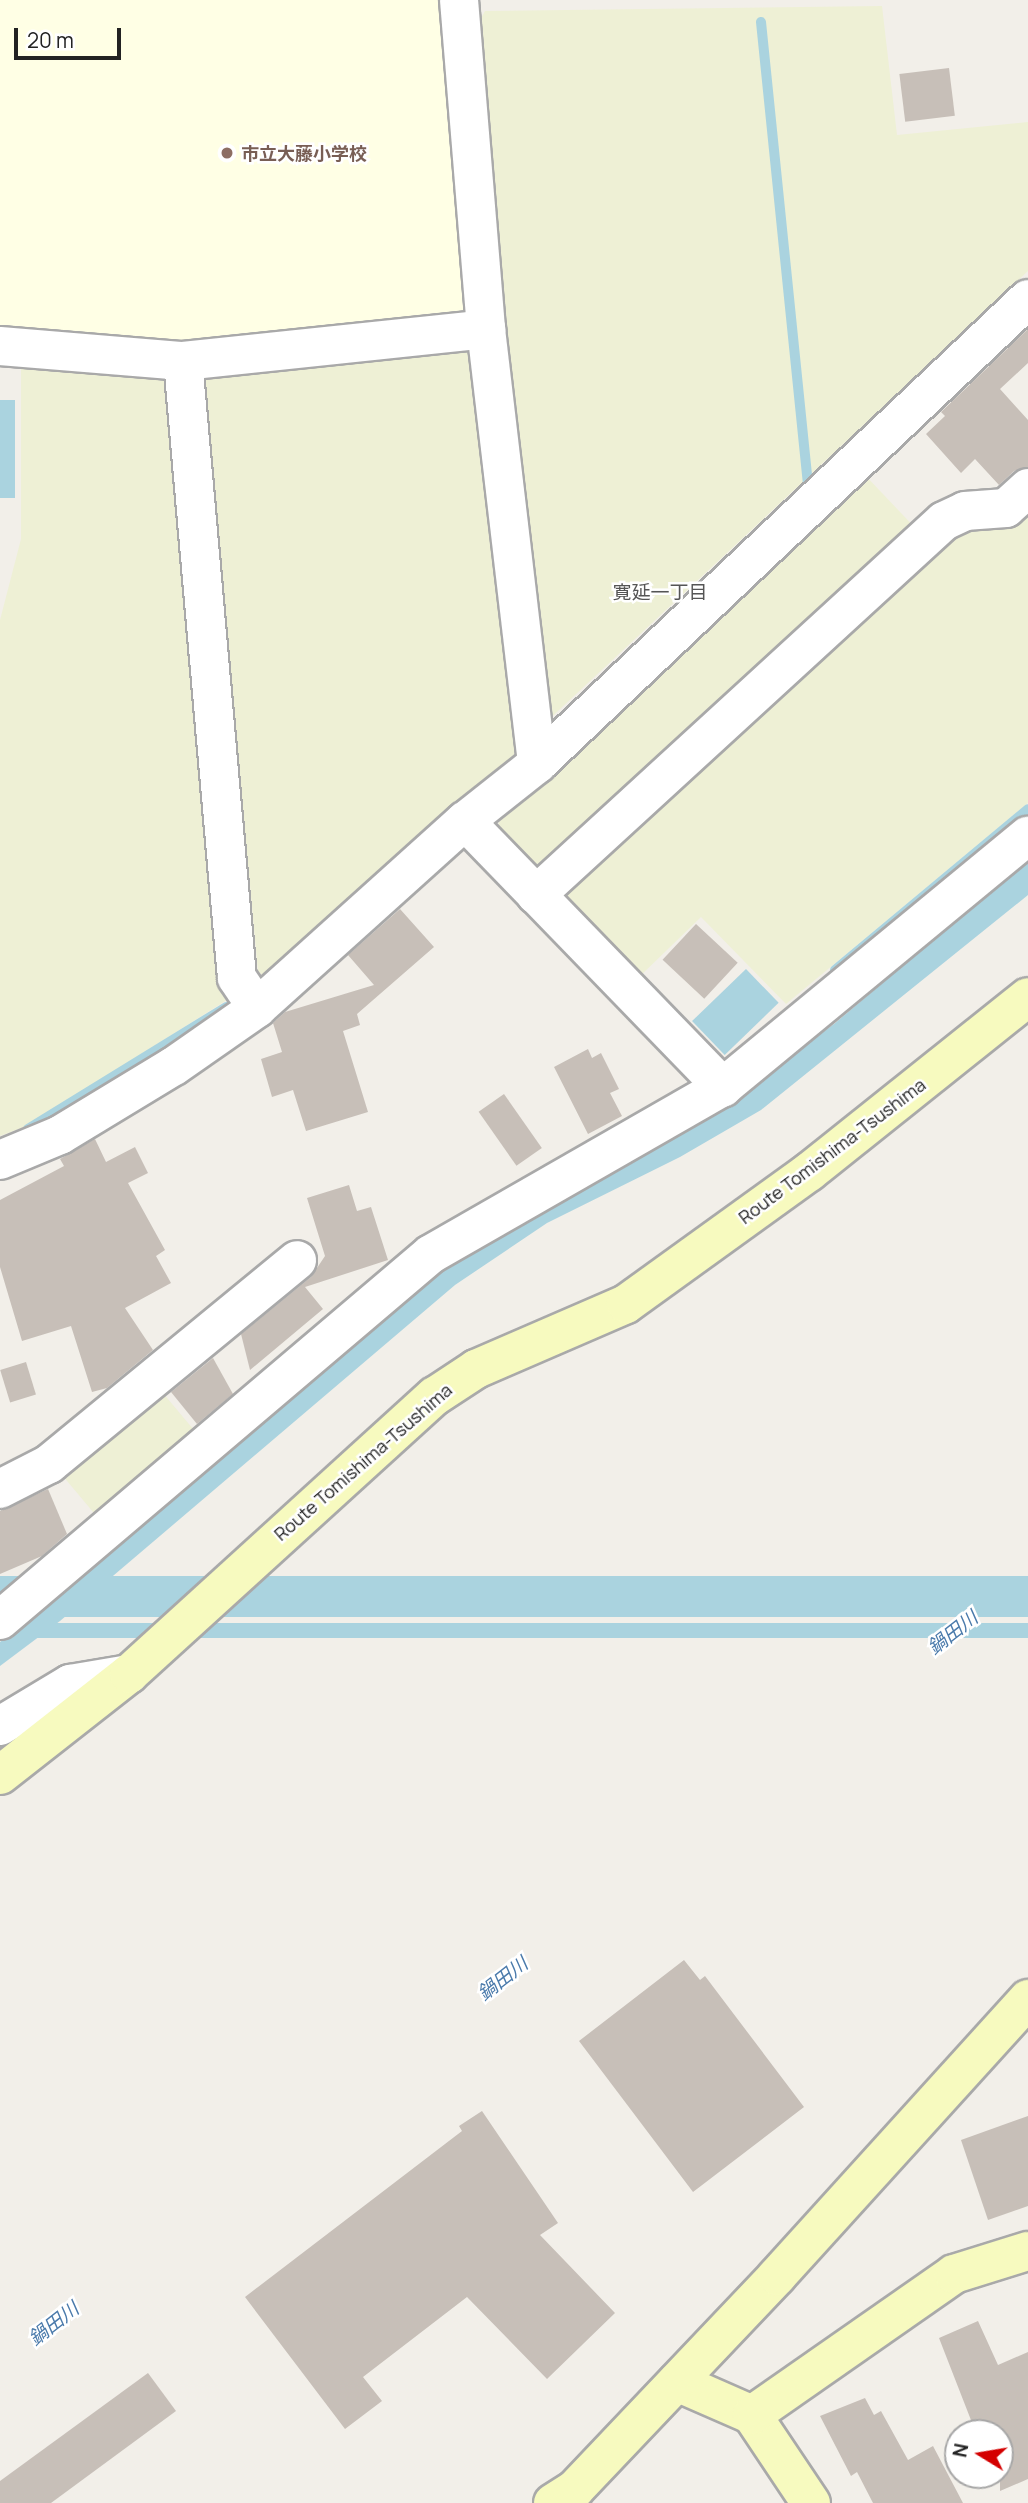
<!DOCTYPE html>
<html>
<head>
<meta charset="utf-8">
<style>
  body { margin:0 }
  #map { position:relative; width:1028px; height:2503px; overflow:hidden; background:#f2efe9; font-family:Manrope,"Noto Sans JP",sans-serif }
  div>[style] { position:absolute }
  [style*='--x'] { left:calc(var(--x)*1px); top:calc(var(--y)*1px); width:calc(var(--w)*1px); rotate:calc(var(--a)*1deg) }
  .education>* { inset:0; background:#ffffe5 }
  .farmland>* { inset:0; background:#eef0d5; transform-origin:0 0 }
  .water>* { inset:0; background:#aad3df; transform-origin:0 0 }
  .stream>* { height:10px; margin:-5px; padding:0 5px; transform-origin:5px; border-radius:5px; background:#aad3df }
  .building>* { inset:0; background:#c7bfb8; transform-origin:0 0 }
  .roads { filter:drop-shadow(2px 0 #a9a9a9) drop-shadow(-2px 0 #a9a9a9) drop-shadow(0 2px #a9a9a9) drop-shadow(0 -2px #a9a9a9) }
  .street>* { height:38px; margin:-19px; padding:0 19px; transform-origin:19px; border-radius:19px; background:#fff }
  .secondary>* { height:38px; margin:-19px; padding:0 19px; transform-origin:19px; border-radius:19px; background:#f7fabf }
  .dots>* { width:19px; height:19px; translate:-50% -50%; box-sizing:border-box; border:4px solid #fff; border-radius:50% }
  span { translate:-50% -50%; white-space:nowrap; text-align:center; line-height:1.15; -webkit-text-stroke:5px #fff; paint-order:stroke }
  .education-label { font-size:18px; color:#785e54; font-weight:700 }
  .left { translate:0 -50%; text-align:left }
  .street-label { font-size:18px; color:#222 }
  .neighbourhood-label { font-size:19px; color:#555 }
  .water-label { font-size:19px; color:#4a7aab; font-style:italic }
  .north { position:absolute; left:944px; top:2419px; width:70px; height:70px; box-sizing:border-box; background:#fff; border:2px solid #a7a7a7; border-radius:50%; rotate:281deg; font-size:19px; font-weight:700; line-height:28px; text-align:center; color:#222 }
  .north::after { content:''; display:block; margin:auto; width:24px; height:32px; background:#d40000; clip-path:polygon(50% 0,100% 100%,50% 72%,0 100%) }
  .scale { position:absolute; left:14px; top:28px; width:107px; height:32px; box-sizing:border-box; border:4px solid #222; border-top:0; padding-left:9px; font-size:21px; line-height:24px; white-space:nowrap; color:#222; -webkit-text-stroke:5px #fff; paint-order:stroke }
</style>
</head>
<body>
<div id="map">
  <div class="education">
    <i style="clip-path:polygon(0 0,439px 0,468px 306px,456px 320px,180px 350px,0 331px)"></i>
  </div>
  <div class="farmland">
    <i style="clip-path:polygon(882px 6px,897px 135px,1028px 122px,1028px 271px,543px 725px,473px 33px,485px 11px)"></i>
    <i style="clip-path:polygon(462px 349px,480px 360px,522px 748px,263px 976px,258px 971px,202px 375px)"></i>
    <i style="clip-path:polygon(21px 360px,173px 378px,230px 998px,29px 1125px,0 1136px,0 620px,21px 539px)"></i>
    <i style="clip-path:polygon(863px 473px,921px 534px,536px 873px,497px 833px,499px 822px)"></i>
    <i style="clip-path:polygon(1028px 502px,1028px 803px,786px 1004px,701px 917px,634px 982px,560px 897px,953px 526px)"></i>
    <i style="left:157px;top:1386px;width:65px;height:130px;rotate:50deg"></i>
  </div>
  <div class="water">
    <i style="left:0;top:400px;width:15px;height:98px"></i>
    <i style="clip-path:polygon(1028px 860px,1028px 895px,761px 1110px,680px 1157px,547px 1223px,455px 1285px,60px 1621px,0 1666px,0 1642px,53px 1603px,402px 1299px,455px 1257px,762px 1077px,834px 1024px)"></i>
    <i style="left:746px;top:969px;width:47px;height:75px;rotate:46deg"></i>
    <i style="left:1028px;top:1576px;width:41px;height:1298px;rotate:90deg"></i>
    <i style="left:1028px;top:1623px;width:15px;height:1295px;rotate:90deg"></i>
  </div>
  <div class="stream">
    <i style="--x:761;--y:22;--w:466;--a:84.2"></i>
    <i style="--x:835;--y:970;--w:251;--a:-39.8"></i>
    <i style="--x:28;--y:1129;--w:233;--a:-31.6"></i>
  </div>
  <div class="building">
    <i style="left:949px;top:68px;width:48px;height:50px;rotate:83deg"></i>
    <i style="clip-path:polygon(1028px 329px,1028px 363px,1000px 389px,1028px 420px,1028px 467px,1014px 471px,999px 485px,975px 459px,961px 473px,926px 434px,945px 416px,941px 412px)"></i>
    <i style="clip-path:polygon(400px 909px,434px 947px,357px 1014px,360px 1025px,343px 1031px,368px 1112px,306px 1131px,293px 1090px,272px 1097px,261px 1059px,282px 1052px,273px 1023px,285px 1012px,374px 985px,348px 955px)"></i>
    <i style="left:696px;top:924px;width:57px;height:49px;rotate:43deg"></i>
    <i style="clip-path:polygon(588px 1049px,592px 1058px,601px 1053px,619px 1089px,610px 1093px,622px 1116px,588px 1134px,554px 1067px)"></i>
    <i style="left:504px;top:1094px;width:66px;height:31px;rotate:55deg"></i>
    <i style="clip-path:polygon(95px 1139px,106px 1162px,135px 1147px,148px 1173px,128px 1183px,165px 1250px,156px 1256px,171px 1283px,125px 1308px,153px 1350px,107px 1388px,92px 1392px,71px 1326px,22px 1341px,0 1267px,0 1200px,64px 1166px,60px 1159px)"></i>
    <i style="clip-path:polygon(349px 1185px,357px 1211px,371px 1207px,388px 1260px,305px 1287px,323px 1309px,250px 1370px,241px 1334px,311px 1277px,325px 1256px,307px 1198px)"></i>
    <i style="clip-path:polygon(213px 1358px,233px 1394px,197px 1424px,171px 1392px)"></i>
    <i style="left:26px;top:1362px;width:34px;height:27px;rotate:73deg"></i>
    <i style="clip-path:polygon(48px 1489px,67px 1534px,42px 1556px,0 1574px,0 1511px)"></i>
    <i style="clip-path:polygon(684px 1960px,700px 1980px,705px 1976px,804px 2107px,693px 2192px,579px 2041px)"></i>
    <i style="clip-path:polygon(482px 2111px,558px 2223px,540px 2235px,615px 2313px,547px 2379px,467px 2297px,363px 2377px,382px 2401px,345px 2429px,245px 2297px,462px 2131px,459px 2126px)"></i>
    <i style="clip-path:polygon(1028px 2116px,1028px 2206px,988px 2220px,961px 2140px)"></i>
    <i style="clip-path:polygon(978px 2321px,998px 2365px,1028px 2352px,1028px 2479px,1000px 2491px,1000px 2433px,976px 2433px,939px 2338px)"></i>
    <i style="clip-path:polygon(148px 2373px,176px 2411px,51px 2503px,0 2503px,0 2481px)"></i>
    <i style="clip-path:polygon(865px 2398px,874px 2415px,881px 2411px,908px 2460px,933px 2446px,963px 2503px,873px 2503px,857px 2472px,851px 2476px,820px 2416px)"></i>
  </div>
  <div class="roads">
    <div class="street">
      <i style="--x:459;--y:0;--w:330;--a:85.3"></i>
      <i style="--x:486;--y:329;--w:438;--a:83.3"></i>
      <i style="--x:0;--y:346;--w:184;--a:4.7"></i>
      <i style="--x:183;--y:361;--w:305;--a:-6"></i>
      <i style="--x:183;--y:361;--w:619;--a:85"></i>
      <i style="--x:237;--y:978;--w:36;--a:56"></i>
      <i style="--x:465;--y:821;--w:371;--a:45.9"></i>
      <i style="--x:536;--y:895;--w:553;--a:-42.51"></i>
      <i style="--x:944;--y:521;--w:23;--a:-25"></i>
      <i style="--x:965;--y:511;--w:41;--a:-4.2"></i>
      <i style="--x:1006;--y:508;--w:30;--a:-42"></i>
      <i style="--x:0;--y:1160;--w:65;--a:-22.6"></i>
      <i style="--x:60;--y:1135;--w:133;--a:-31.2"></i>
      <i style="--x:174;--y:1066;--w:101;--a:-34.9"></i>
      <i style="--x:257;--y:1008;--w:280;--a:-42"></i>
      <i style="--x:465;--y:821;--w:92;--a:-38.4"></i>
      <i style="--x:537;--y:764;--w:676;--a:-43.44"></i>
      <i style="--x:0;--y:1489;--w:55;--a:-27"></i>
      <i style="--x:49;--y:1464;--w:321;--a:-39.4"></i>
      <i style="--x:0;--y:1620;--w:565;--a:-40.34"></i>
      <i style="--x:431;--y:1254;--w:336;--a:-29.8"></i>
      <i style="--x:723;--y:1087;--w:395;--a:-39.5"></i>
      <i style="--x:0;--y:1726;--w:82;--a:-31"></i>
      <i style="--x:70;--y:1684;--w:60;--a:-9.6"></i>
    </div>
    <div class="secondary">
      <i style="--x:0;--y:1775;--w:164;--a:-38.1"></i>
      <i style="--x:129;--y:1674;--w:413;--a:-42.3"></i>
      <i style="--x:435;--y:1396;--w:49;--a:-33.4"></i>
      <i style="--x:476;--y:1369;--w:163;--a:-23.4"></i>
      <i style="--x:626;--y:1304;--w:226;--a:-35.8"></i>
      <i style="--x:809;--y:1172;--w:280;--a:-38.6"></i>
      <i style="--x:677;--y:2382;--w:82;--a:23.7"></i>
      <i style="--x:752;--y:2415;--w:106;--a:56.2"></i>
      <i style="--x:752;--y:2415;--w:246;--a:-34.9"></i>
      <i style="--x:954;--y:2274;--w:77;--a:-17.3"></i>
      <i style="--x:553;--y:2503;--w:26;--a:-32"></i>
      <i style="--x:575;--y:2489;--w:294;--a:-46.5"></i>
      <i style="--x:777;--y:2276;--w:374;--a:-47.8"></i>
    </div>
  </div>
  <div class="dots">
    <i style="left:227px;top:153px;background:#8d6e63"></i>
  </div>
  <div class="education-label">
    <span class="left" style="left:241px;top:153px">市立大藤小学校</span>
  </div>
  <div class="street-label">
    <span style="left:832px;top:1151px;rotate:-37deg">Route Tomishima-Tsushima</span>
    <span style="left:363px;top:1462px;rotate:-41deg">Route Tomishima-Tsushima</span>
  </div>
  <div class="neighbourhood-label">
    <span style="left:660px;top:593px">寛延一丁目</span>
  </div>
  <div class="water-label">
    <span style="left:953px;top:1633px;rotate:-38deg">鍋田川</span>
    <span style="left:503px;top:1979px;rotate:-38deg">鍋田川</span>
    <span style="left:54px;top:2324px;rotate:-38deg">鍋田川</span>
  </div>
  <div class="north">N</div>
  <div class="scale">20 m</div>
</div>
</body>
</html>
